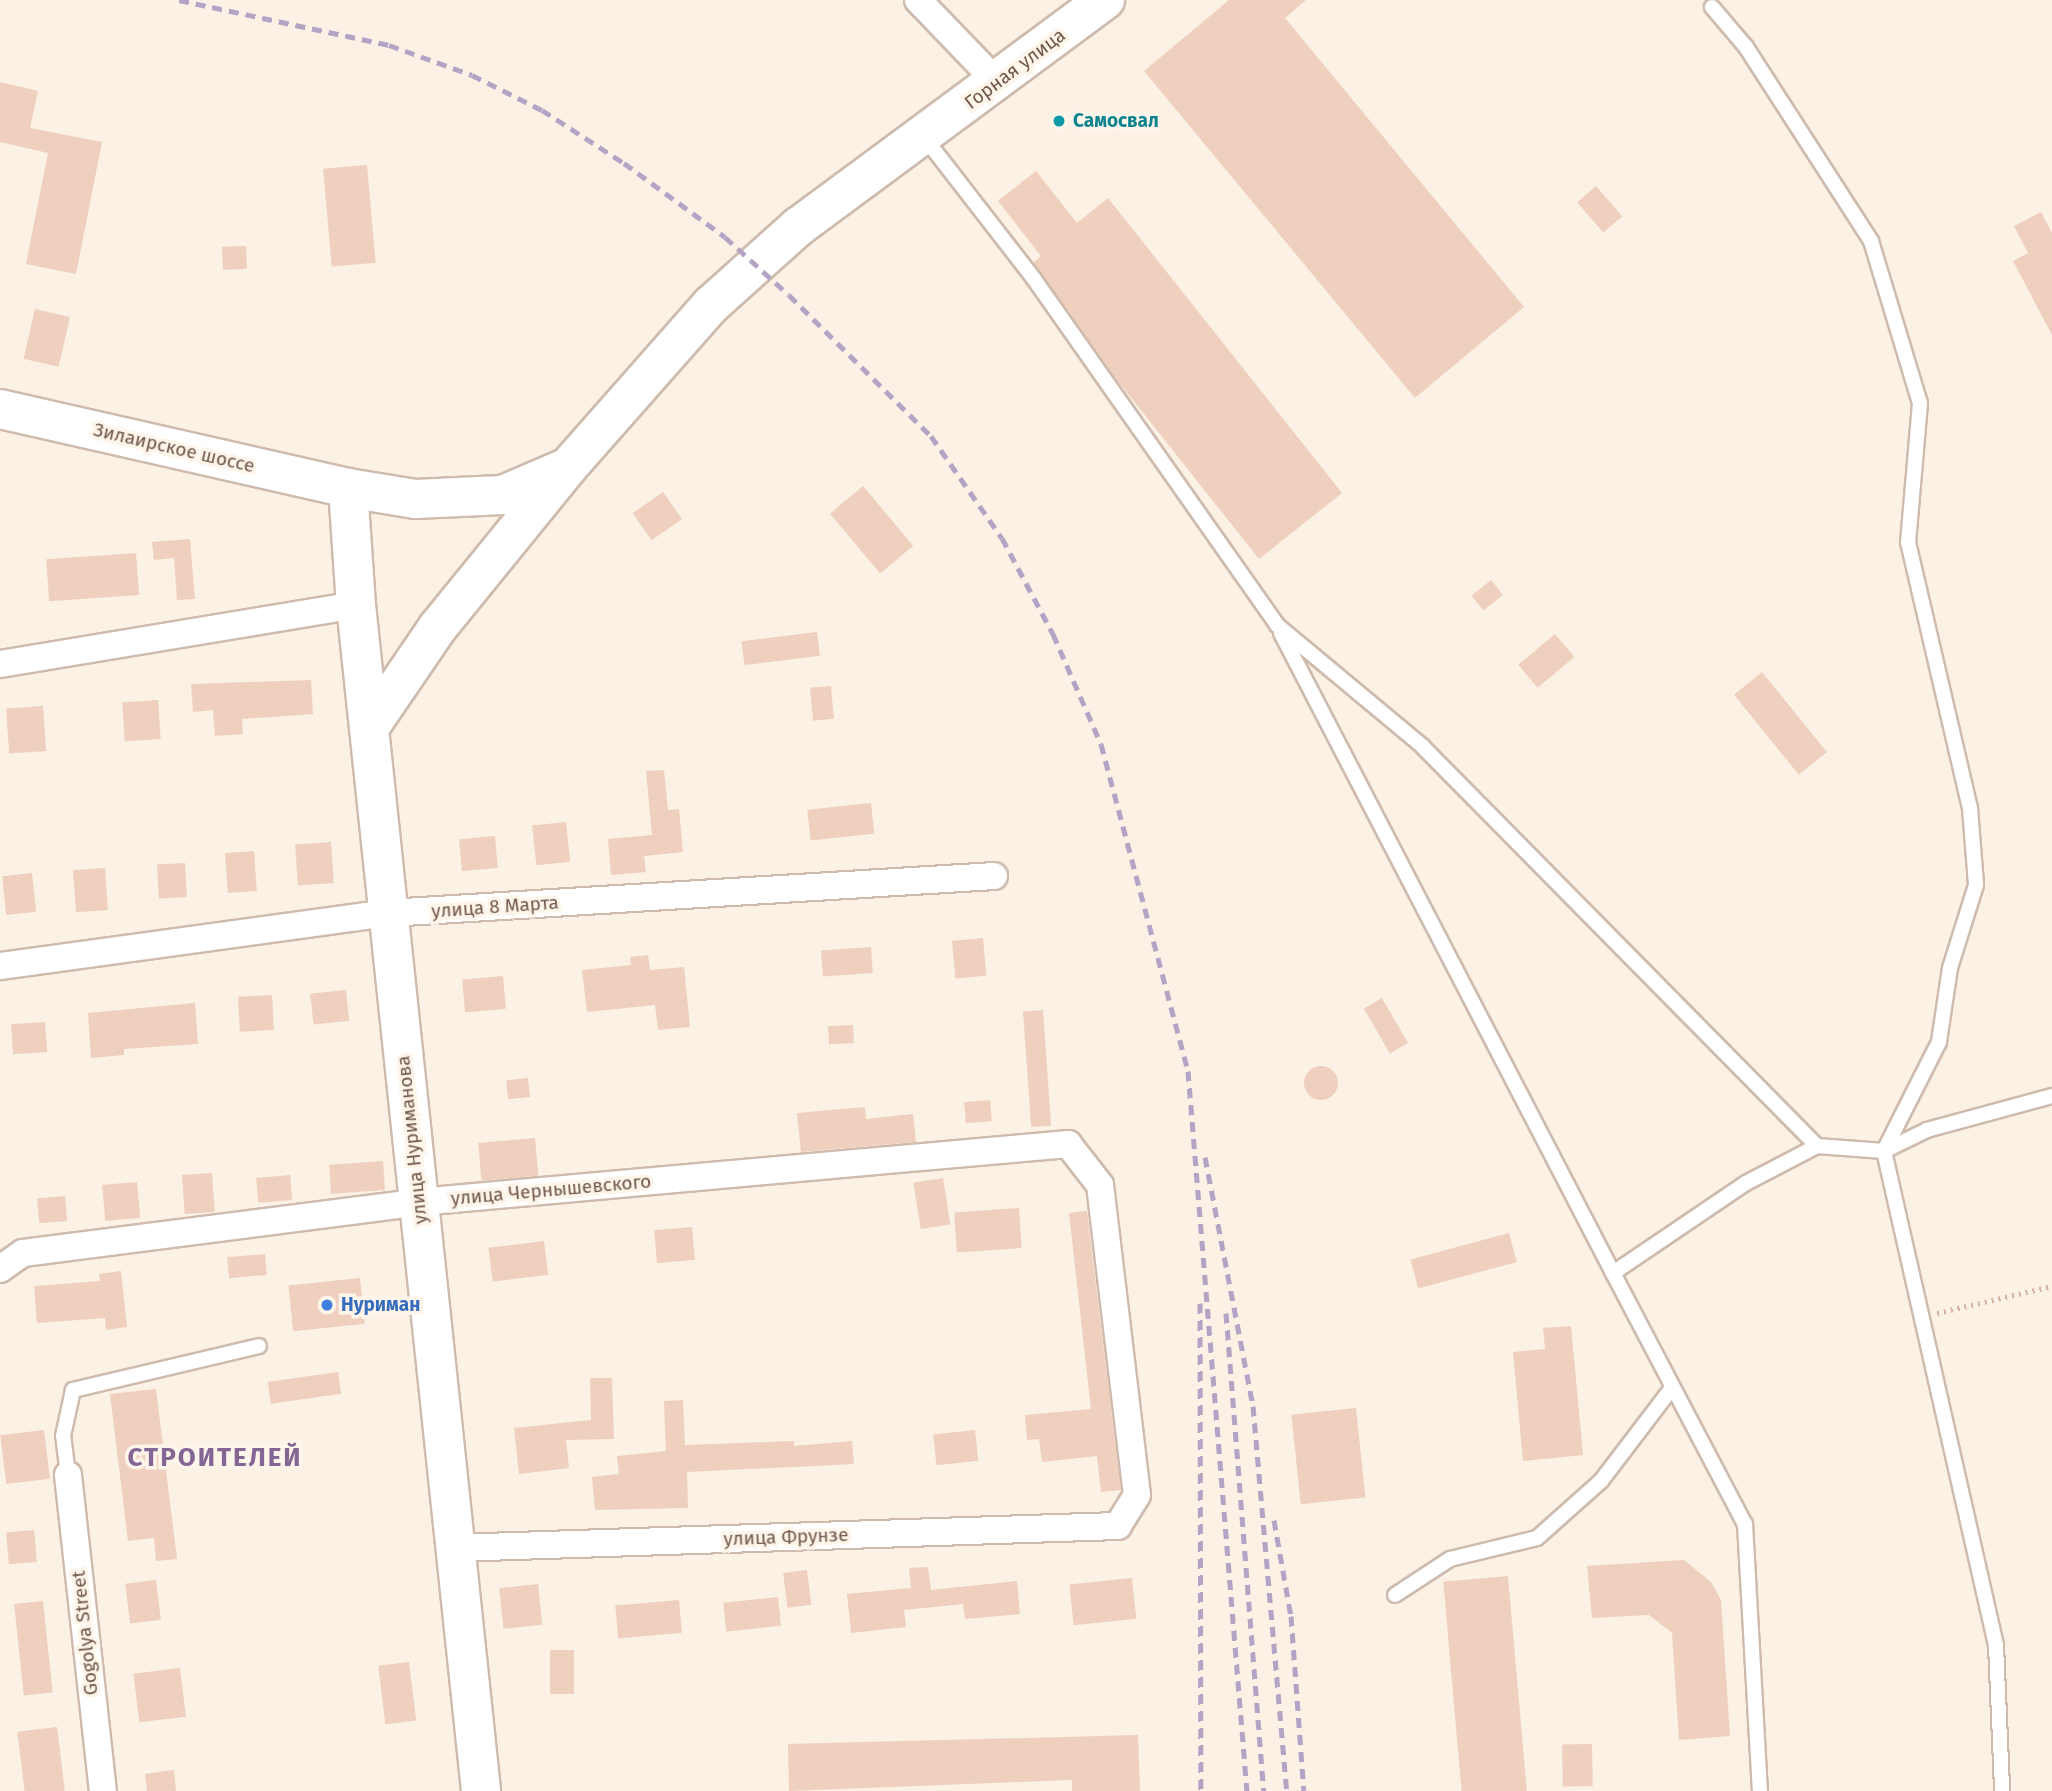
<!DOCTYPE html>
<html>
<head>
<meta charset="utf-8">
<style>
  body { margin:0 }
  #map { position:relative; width:2052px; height:1791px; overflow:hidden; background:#fbf1e4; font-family:"Fira Sans",sans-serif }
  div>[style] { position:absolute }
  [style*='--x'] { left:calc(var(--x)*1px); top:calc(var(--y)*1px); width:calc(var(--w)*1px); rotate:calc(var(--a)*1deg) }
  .building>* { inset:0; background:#efcfbd; transform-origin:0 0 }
  .round { border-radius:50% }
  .path>* { height:4.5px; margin-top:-2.25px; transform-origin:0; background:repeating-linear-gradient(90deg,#d4b2a0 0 2px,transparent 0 7px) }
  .roads { filter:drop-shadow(2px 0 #cebbae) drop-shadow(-2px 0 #cebbae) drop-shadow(0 2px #cebbae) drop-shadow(0 -2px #cebbae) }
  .service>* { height:14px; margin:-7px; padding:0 7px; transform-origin:7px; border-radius:7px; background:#fff }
  .minor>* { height:26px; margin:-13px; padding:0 13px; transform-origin:13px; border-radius:13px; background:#fff }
  .secondary>* { height:38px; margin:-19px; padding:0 19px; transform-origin:19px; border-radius:19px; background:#fff }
  .rail>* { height:5px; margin-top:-2.5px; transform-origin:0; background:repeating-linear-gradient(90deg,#b3a3c4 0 10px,transparent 0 17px) }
  .dots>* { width:19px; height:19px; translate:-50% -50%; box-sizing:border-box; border:4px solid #fef5ea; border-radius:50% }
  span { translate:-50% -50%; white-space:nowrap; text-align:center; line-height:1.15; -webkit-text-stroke:7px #fef5ea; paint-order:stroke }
  .street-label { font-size:19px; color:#72574b }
  .culture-label { font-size:19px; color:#0d838f; font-weight:700 }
  .left { translate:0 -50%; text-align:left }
  .shop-label { font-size:19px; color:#366cbe; font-weight:700 }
  .district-label { font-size:26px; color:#846695; font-weight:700; letter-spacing:2px }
</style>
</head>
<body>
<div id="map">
  <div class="building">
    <i style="clip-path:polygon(1229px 0,1306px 0,1285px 18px,1524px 307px,1415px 398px,1144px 71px)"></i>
    <i style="clip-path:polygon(0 82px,38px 91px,30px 128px,102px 142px,76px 274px,26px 264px,48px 153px,0 142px)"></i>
    <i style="left:367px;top:165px;width:98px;height:44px;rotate:85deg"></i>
    <i style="clip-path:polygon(1036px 171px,1077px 223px,1108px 198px,1342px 493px,1259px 559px,1117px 380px,1033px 263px,1041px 256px,998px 201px)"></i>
    <i style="left:1596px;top:186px;width:40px;height:25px;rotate:49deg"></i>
    <i style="clip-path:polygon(2041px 212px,2052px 233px,2052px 335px,2013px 261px,2028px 253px,2014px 226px)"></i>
    <i style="left:246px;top:246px;width:23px;height:24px;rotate:88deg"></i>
    <i style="left:35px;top:309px;width:36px;height:51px;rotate:13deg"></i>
    <i style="left:863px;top:486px;width:78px;height:43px;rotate:50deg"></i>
    <i style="left:663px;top:492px;width:33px;height:37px;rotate:55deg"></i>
    <i style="clip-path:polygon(190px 539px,195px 599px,177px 600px,174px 558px,154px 560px,152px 542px)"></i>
    <i style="left:136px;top:553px;width:42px;height:90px;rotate:86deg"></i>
    <i style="left:1491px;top:580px;width:19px;height:25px;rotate:51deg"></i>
    <i style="left:817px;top:632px;width:24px;height:76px;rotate:83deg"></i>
    <i style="left:1555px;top:634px;width:30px;height:48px;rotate:50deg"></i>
    <i style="left:1762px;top:672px;width:103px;height:36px;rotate:51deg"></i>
    <i style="clip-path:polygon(311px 680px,313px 714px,242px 719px,243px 734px,215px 736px,213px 710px,193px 712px,191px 684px)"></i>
    <i style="left:831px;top:686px;width:33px;height:21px;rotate:85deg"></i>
    <i style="left:158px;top:700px;width:39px;height:36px;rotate:86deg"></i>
    <i style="left:43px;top:706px;width:45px;height:37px;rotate:86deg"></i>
    <i style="clip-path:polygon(664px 770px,668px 810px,679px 809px,683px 852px,644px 856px,646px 872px,611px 875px,608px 839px,652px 835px,646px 771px)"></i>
    <i style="left:871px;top:803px;width:31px;height:64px;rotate:84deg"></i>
    <i style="left:566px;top:822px;width:40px;height:34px;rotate:84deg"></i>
    <i style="left:495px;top:836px;width:32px;height:36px;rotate:85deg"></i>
    <i style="left:331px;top:842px;width:41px;height:36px;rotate:86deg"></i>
    <i style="left:254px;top:851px;width:40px;height:29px;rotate:86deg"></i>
    <i style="left:185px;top:863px;width:34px;height:28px;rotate:87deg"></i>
    <i style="left:105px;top:868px;width:42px;height:32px;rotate:86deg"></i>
    <i style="left:32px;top:873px;width:39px;height:30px;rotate:84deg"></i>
    <i style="left:983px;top:938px;width:38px;height:31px;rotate:85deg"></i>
    <i style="left:871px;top:947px;width:26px;height:50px;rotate:86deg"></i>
    <i style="clip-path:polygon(648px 955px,650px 970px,684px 967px,690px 1027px,658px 1030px,655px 1005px,587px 1012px,582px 970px,631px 965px,630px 957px)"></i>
    <i style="left:503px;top:976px;width:33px;height:41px;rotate:85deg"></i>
    <i style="left:346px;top:990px;width:31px;height:36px;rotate:84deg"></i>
    <i style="left:272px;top:995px;width:35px;height:34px;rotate:87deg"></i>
    <i style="left:1382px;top:998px;width:52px;height:21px;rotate:60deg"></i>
    <i style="clip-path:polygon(195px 1003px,198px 1044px,124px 1049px,124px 1055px,91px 1058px,88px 1013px)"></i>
    <i style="left:1043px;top:1010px;width:116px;height:20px;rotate:86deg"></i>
    <i style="left:45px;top:1022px;width:30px;height:34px;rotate:86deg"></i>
    <i style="left:853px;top:1025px;width:18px;height:25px;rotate:87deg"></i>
    <i class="round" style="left:1304px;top:1066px;width:34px;height:34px"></i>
    <i style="left:528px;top:1078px;width:19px;height:22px;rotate:84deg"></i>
    <i style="left:990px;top:1100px;width:21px;height:26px;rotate:85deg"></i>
    <i style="clip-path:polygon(865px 1107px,866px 1119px,913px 1114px,916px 1142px,801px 1152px,797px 1113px)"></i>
    <i style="left:535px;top:1138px;width:38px;height:57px;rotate:85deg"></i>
    <i style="left:383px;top:1161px;width:29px;height:54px;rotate:86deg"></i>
    <i style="left:212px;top:1173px;width:39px;height:30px;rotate:86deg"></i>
    <i style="left:290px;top:1175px;width:25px;height:34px;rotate:85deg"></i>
    <i style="left:943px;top:1178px;width:47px;height:30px;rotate:81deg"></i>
    <i style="left:137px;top:1182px;width:36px;height:35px;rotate:85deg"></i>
    <i style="left:65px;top:1196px;width:25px;height:28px;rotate:85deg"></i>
    <i style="left:1019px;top:1208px;width:40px;height:65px;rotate:86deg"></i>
    <i style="clip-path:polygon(1087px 1211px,1121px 1490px,1101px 1492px,1097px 1456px,1042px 1462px,1039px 1439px,1027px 1440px,1025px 1415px,1091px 1409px,1069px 1213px)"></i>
    <i style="left:692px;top:1227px;width:33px;height:38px;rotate:85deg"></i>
    <i style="left:1509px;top:1233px;width:30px;height:102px;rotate:75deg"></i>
    <i style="left:544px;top:1241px;width:34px;height:56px;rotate:83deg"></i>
    <i style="left:265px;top:1254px;width:21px;height:38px;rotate:85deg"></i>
    <i style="clip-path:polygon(121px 1271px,127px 1327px,106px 1330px,105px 1318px,37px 1323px,34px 1286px,100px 1281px,99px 1274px)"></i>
    <i style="left:360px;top:1278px;width:46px;height:72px;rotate:84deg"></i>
    <i style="clip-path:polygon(1571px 1326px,1583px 1455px,1523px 1461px,1513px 1352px,1545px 1349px,1543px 1328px)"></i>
    <i style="left:338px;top:1372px;width:22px;height:71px;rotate:82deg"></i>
    <i style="clip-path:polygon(590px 1378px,612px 1378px,614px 1439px,566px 1440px,569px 1468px,519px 1474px,514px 1428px,591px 1420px)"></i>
    <i style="clip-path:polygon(156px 1389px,177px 1559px,156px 1561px,154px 1538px,128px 1541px,110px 1394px)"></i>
    <i style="clip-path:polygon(683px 1400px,685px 1445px,794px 1441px,794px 1446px,852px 1441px,854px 1464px,687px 1472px,688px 1508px,595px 1510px,592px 1477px,619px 1474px,617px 1456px,666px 1451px,664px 1401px)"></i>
    <i style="left:1356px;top:1408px;width:90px;height:65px;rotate:84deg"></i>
    <i style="left:44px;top:1430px;width:49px;height:44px;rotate:83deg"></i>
    <i style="left:975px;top:1430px;width:31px;height:42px;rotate:84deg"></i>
    <i style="left:34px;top:1530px;width:32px;height:28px;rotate:85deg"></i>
    <i style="clip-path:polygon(1684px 1560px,1711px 1582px,1721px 1600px,1730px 1736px,1679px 1740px,1672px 1633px,1649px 1615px,1592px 1618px,1587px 1566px)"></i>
    <i style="clip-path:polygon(928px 1567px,931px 1590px,1017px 1581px,1020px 1614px,965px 1619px,963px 1604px,904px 1610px,906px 1627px,851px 1633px,847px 1594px,911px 1588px,909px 1568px)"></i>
    <i style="left:807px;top:1570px;width:35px;height:24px;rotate:83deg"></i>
    <i style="left:1508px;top:1576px;width:216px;height:65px;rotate:85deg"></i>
    <i style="left:1132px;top:1578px;width:41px;height:63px;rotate:84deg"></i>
    <i style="left:156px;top:1580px;width:40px;height:31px;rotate:83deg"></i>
    <i style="left:538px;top:1584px;width:41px;height:39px;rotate:84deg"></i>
    <i style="left:778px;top:1597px;width:29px;height:55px;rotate:84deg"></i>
    <i style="left:679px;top:1600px;width:33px;height:64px;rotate:85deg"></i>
    <i style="left:43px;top:1601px;width:92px;height:29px;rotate:84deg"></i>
    <i style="left:574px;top:1650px;width:44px;height:24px;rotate:90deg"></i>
    <i style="left:409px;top:1662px;width:59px;height:31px;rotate:83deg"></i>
    <i style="left:180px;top:1668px;width:49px;height:47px;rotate:83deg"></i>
    <i style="left:57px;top:1727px;width:64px;height:40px;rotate:83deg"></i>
    <i style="clip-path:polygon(1138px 1735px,1140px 1791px,1072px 1791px,1072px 1780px,789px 1791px,788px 1744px)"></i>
    <i style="left:1592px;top:1744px;width:42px;height:30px;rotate:89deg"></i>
    <i style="clip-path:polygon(174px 1770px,176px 1791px,147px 1791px,145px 1774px)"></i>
  </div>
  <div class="path">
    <i style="--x:1937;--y:1313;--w:118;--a:-13.2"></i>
  </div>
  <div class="roads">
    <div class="service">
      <i style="--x:1712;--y:7;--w:52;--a:49.6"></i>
      <i style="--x:1746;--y:47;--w:231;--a:57.2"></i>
      <i style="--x:1871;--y:241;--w:169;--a:73.2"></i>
      <i style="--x:1920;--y:403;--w:140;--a:94.9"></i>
      <i style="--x:1908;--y:542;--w:273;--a:76.9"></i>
      <i style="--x:1970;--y:808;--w:77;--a:85.5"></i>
      <i style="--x:1976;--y:885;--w:87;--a:107.4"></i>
      <i style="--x:1950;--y:968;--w:75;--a:98.5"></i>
      <i style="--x:1939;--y:1042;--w:122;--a:116.8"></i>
      <i style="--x:924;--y:137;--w:180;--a:52.2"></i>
      <i style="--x:1034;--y:279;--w:423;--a:54.9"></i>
      <i style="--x:1277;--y:625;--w:189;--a:39.8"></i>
      <i style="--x:1422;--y:746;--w:562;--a:45.36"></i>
      <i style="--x:1817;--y:1146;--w:67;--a:4.3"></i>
      <i style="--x:1884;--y:1151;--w:507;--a:77.23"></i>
      <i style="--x:1996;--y:1645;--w:146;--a:87.6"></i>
      <i style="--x:1281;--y:633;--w:721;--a:62.58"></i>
      <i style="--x:1613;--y:1273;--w:161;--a:-34.1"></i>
      <i style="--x:1746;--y:1183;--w:80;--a:-27.5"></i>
      <i style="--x:1884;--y:1151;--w:48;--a:-26"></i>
      <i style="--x:1927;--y:1130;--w:130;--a:-15.2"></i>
      <i style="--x:1613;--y:1273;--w:284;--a:62.3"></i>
      <i style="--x:1745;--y:1524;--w:267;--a:86.8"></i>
      <i style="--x:68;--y:1475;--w:39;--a:-97"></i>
      <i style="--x:63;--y:1436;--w:47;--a:-77.7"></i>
      <i style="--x:73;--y:1390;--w:191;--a:-13.3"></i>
      <i style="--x:1395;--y:1595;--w:66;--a:-33.2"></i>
      <i style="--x:1450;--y:1559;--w:89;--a:-13.6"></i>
      <i style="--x:1537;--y:1538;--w:86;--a:-41.7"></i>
      <i style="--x:1601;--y:1481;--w:116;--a:-52.7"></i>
    </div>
    <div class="minor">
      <i style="--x:918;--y:0;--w:115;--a:46.1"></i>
      <i style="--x:0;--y:664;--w:361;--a:-9.4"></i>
      <i style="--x:0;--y:966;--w:392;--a:-7.8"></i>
      <i style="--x:388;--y:913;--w:607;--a:-3.49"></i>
      <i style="--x:0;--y:1269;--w:28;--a:-35"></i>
      <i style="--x:23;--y:1253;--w:399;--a:-7.3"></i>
      <i style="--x:419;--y:1202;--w:652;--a:-5.11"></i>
      <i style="--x:1068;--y:1144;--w:52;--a:52"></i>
      <i style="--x:1100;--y:1185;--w:312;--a:83.2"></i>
      <i style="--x:1137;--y:1495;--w:36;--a:122"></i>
      <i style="--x:1118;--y:1526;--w:663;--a:178.1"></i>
      <i style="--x:68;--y:1475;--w:318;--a:83.7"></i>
    </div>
    <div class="secondary">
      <i style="--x:0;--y:409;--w:357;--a:12.8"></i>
      <i style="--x:348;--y:488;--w:68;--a:9.3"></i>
      <i style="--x:415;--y:499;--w:88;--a:-2.6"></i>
      <i style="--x:503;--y:495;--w:71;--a:-23.3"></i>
      <i style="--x:568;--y:467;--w:216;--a:-48.6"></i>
      <i style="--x:711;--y:305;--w:117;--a:-41.9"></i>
      <i style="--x:798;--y:227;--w:382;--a:-36.5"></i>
      <i style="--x:348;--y:488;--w:117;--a:86.1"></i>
      <i style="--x:356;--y:605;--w:1193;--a:83.98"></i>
      <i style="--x:369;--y:728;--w:122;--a:-55.7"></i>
      <i style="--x:438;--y:627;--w:201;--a:-50.9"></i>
    </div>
  </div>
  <div class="rail">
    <i style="--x:179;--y:0;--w:215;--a:12.1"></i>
    <i style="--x:389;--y:45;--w:88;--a:19.9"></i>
    <i style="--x:472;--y:75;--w:78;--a:26.6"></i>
    <i style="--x:542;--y:110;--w:98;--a:32.9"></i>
    <i style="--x:624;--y:163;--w:125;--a:36.2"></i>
    <i style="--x:725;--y:237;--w:86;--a:42.2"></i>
    <i style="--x:789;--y:295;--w:200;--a:44.8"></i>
    <i style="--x:931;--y:436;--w:124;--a:55.2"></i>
    <i style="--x:1002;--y:538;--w:109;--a:62"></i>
    <i style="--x:1053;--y:634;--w:120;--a:66.4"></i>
    <i style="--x:1101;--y:744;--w:338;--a:75.1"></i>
    <i style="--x:1188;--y:1071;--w:722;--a:85.32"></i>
    <i style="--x:1205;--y:1157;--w:254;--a:79.1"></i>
    <i style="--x:1253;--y:1406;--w:386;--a:85"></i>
    <i style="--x:1200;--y:1303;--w:488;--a:89.9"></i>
    <i style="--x:1226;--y:1313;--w:480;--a:85.5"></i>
    <i style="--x:1274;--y:1520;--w:97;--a:80"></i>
    <i style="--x:1291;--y:1616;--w:175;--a:85.8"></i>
  </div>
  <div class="dots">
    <i style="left:1059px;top:121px;background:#0f9aa8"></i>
    <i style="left:327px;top:1305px;background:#3f7fe0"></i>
  </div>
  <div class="street-label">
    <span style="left:1015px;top:69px;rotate:-37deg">Горная улица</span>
    <span style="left:174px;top:448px;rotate:13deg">Зилаирское шоссе</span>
    <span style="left:495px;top:907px;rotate:-4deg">улица 8 Марта</span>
    <span style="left:412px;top:1140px;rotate:-96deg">улица Нуриманова</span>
    <span style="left:551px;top:1190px;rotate:-5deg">улица Чернышевского</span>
    <span style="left:786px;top:1537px;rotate:-2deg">улица Фрунзе</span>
    <span style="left:85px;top:1633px;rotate:-96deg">Gogolya Street</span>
  </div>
  <div class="culture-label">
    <span class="left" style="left:1073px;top:121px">Самосвал</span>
  </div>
  <div class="shop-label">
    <span class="left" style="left:341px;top:1305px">Нуриман</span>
  </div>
  <div class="district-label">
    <span style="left:215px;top:1458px">СТРОИТЕЛЕЙ</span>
  </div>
</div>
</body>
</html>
